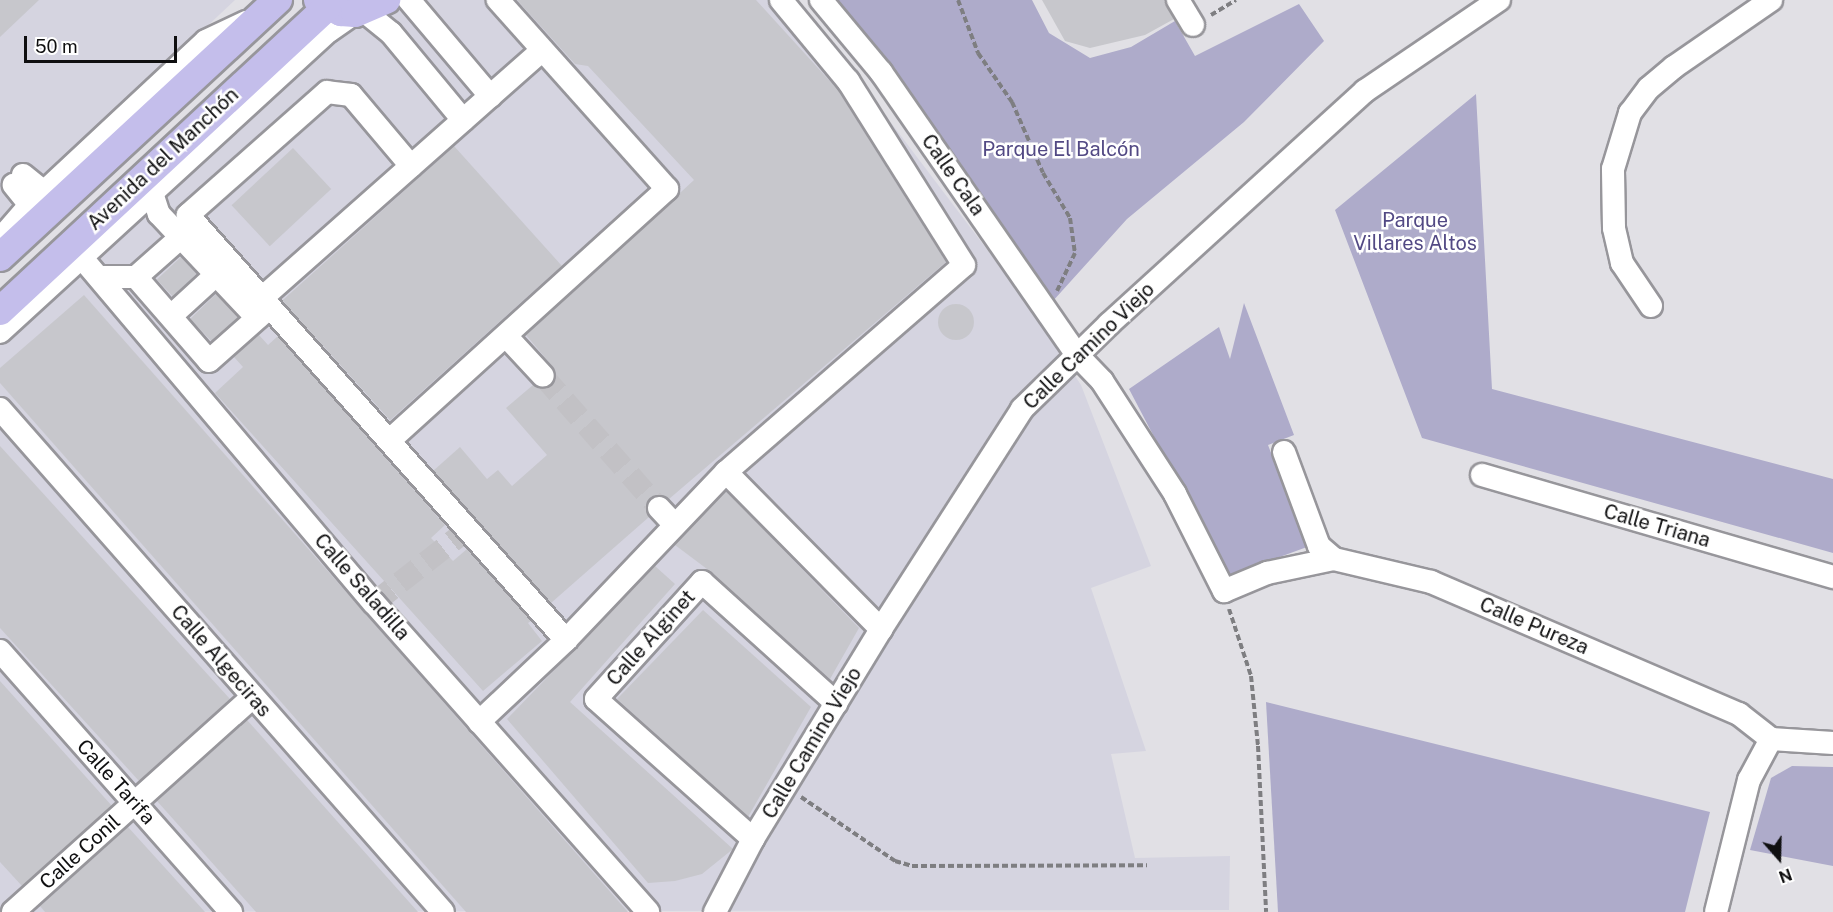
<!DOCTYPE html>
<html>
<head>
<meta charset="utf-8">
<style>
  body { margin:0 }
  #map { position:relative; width:1833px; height:912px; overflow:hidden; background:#e1e0e5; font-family:"Public Sans",sans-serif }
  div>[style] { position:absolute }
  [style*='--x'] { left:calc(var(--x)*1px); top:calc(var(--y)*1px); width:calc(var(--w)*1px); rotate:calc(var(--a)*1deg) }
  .built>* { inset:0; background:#d5d4e0 }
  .green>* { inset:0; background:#aeabca }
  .building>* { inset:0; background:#c7c7cc; transform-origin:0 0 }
  .round { border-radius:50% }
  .minor-tunnel>* { height:22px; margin-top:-11px; transform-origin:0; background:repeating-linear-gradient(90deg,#c2c1c5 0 22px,transparent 0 33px) }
  .path>* { height:4px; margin-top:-2px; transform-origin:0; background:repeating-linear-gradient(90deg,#7e7e81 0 6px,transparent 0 9px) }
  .roads { filter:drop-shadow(2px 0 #97969b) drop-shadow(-2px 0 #97969b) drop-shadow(0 2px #97969b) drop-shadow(0 -2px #97969b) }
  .minor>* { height:22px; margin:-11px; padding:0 11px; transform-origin:11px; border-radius:11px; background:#fff }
  .major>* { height:28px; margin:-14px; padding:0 14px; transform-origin:14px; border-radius:14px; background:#c4beeb }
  span { translate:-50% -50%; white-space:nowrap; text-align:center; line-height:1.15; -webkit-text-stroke:5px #fff; paint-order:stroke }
  .park-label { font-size:20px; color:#524984 }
  .street-label { font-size:20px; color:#0f0f10 }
  .north { position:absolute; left:1749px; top:828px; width:60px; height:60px; -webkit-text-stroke:4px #fff; paint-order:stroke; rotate:160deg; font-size:16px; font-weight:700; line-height:24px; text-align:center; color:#0f0f10 }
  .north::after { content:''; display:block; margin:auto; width:21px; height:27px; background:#0f0f10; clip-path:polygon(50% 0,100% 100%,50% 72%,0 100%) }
  .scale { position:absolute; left:24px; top:36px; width:153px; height:27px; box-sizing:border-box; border:3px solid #0f0f10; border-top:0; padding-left:8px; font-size:18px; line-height:21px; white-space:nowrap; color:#0f0f10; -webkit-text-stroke:4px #fff; paint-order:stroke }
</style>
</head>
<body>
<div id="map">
  <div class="built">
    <i style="clip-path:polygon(0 0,235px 0,0 221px)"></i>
    <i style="clip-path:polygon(355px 0,798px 0,1020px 293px,1081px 385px,1151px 566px,1091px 588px,1146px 751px,1111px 754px,1135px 858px,1230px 856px,1229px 910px,0 912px,0 325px)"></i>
  </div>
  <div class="green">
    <i style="clip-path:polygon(832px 0,1032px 0,1049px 33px,1090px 58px,1131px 47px,1175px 21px,1195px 56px,1299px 4px,1324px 41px,1244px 122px,1127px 219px,1052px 302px)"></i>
    <i style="clip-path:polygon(1476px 94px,1492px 389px,1833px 479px,1833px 553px,1422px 438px,1335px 210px)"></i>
    <i style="clip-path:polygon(1244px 303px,1294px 435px,1268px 445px,1307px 547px,1227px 576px,1129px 389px,1219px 327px,1230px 359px)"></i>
    <i style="clip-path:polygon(1266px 702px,1710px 812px,1685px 912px,1278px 912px)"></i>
    <i style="clip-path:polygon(1792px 766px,1833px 767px,1833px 866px,1750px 850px,1771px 778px)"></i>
  </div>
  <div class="building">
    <i style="clip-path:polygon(0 0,39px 0,0 37px)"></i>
    <i style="clip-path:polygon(517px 0,756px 0,837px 89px,946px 262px,669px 499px,662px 495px,650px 498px,646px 505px,649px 517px,551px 603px,433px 471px,460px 447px,487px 479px,498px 470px,512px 486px,547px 455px,506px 408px,533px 385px,547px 389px,556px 379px,553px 367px,526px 335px,694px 180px,588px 66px,575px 64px)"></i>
    <i style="clip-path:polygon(1042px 0,1165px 0,1174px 19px,1145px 35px,1090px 48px,1065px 41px)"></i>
    <i style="left:454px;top:146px;width:161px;height:231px;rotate:48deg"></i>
    <i style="left:293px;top:148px;width:56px;height:84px;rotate:47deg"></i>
    <i style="left:181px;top:257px;width:23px;height:33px;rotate:47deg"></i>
    <i style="left:216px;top:294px;width:32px;height:36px;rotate:46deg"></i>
    <i style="clip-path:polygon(84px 295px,364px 612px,628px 912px,466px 912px,0 383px,0 368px)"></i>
    <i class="round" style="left:938px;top:304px;width:36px;height:36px"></i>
    <i style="clip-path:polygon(259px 335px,268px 345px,278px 336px,445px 525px,431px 538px,453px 561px,467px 549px,531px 621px,528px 623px,542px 641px,483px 691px,215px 393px,243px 367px,234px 357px)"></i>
    <i style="clip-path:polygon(0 446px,230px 699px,139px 781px,0 628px)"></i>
    <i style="clip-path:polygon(726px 491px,859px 628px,830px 679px,711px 572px,675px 545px)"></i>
    <i style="clip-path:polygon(655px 566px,675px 584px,570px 702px,733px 849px,702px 874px,675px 881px,648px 883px,507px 719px)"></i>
    <i style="clip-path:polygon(703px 610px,811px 707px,748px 817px,617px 699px)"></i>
    <i style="clip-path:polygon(0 681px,112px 806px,22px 886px,0 862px)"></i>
    <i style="clip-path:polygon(247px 720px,418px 912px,256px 912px,157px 801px)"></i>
    <i style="clip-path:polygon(128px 827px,205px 912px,45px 912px,40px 906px)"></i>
  </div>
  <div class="minor-tunnel">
    <i style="--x:543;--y:376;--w:176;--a:48.7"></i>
    <i style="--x:374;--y:603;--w:120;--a:-38.2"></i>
  </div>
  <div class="path">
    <i style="--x:958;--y:0;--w:57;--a:69.3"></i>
    <i style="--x:978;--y:53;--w:60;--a:55.2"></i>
    <i style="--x:1012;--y:102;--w:77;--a:66.4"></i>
    <i style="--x:1043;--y:173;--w:52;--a:59"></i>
    <i style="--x:1070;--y:218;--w:35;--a:82"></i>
    <i style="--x:1075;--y:253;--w:42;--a:115.3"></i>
    <i style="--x:1211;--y:15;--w:29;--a:-31"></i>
    <i style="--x:1229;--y:609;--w:71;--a:71.8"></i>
    <i style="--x:1251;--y:676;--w:70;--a:84.3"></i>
    <i style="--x:1258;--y:746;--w:166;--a:87.2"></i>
    <i style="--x:801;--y:797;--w:114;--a:34.2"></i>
    <i style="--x:895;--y:861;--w:18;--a:16"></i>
    <i style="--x:912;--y:866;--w:235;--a:-0.2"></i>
  </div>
  <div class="roads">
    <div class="minor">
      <i style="--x:409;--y:0;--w:126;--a:49.8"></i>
      <i style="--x:821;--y:0;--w:94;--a:50.2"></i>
      <i style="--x:881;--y:72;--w:344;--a:55.3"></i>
      <i style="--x:1077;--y:355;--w:36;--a:46"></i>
      <i style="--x:1102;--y:381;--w:135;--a:57.1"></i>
      <i style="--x:1175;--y:494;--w:109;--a:63.2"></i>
      <i style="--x:1224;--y:591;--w:47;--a:-22.7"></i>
      <i style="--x:1267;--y:573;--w:68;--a:-11.8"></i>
      <i style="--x:1334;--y:559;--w:100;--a:13.3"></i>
      <i style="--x:1431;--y:582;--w:335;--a:23.2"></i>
      <i style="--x:1739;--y:714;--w:41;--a:38"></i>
      <i style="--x:1771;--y:739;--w:62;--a:3.7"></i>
      <i style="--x:1178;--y:0;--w:29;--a:59"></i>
      <i style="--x:365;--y:12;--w:33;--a:39"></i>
      <i style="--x:391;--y:33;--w:113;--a:50.4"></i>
      <i style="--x:411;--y:166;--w:93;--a:-130.2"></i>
      <i style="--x:351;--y:95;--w:24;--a:-173"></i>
      <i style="--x:327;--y:92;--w:186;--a:138.5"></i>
      <i style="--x:188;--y:215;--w:569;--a:48.35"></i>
      <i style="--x:23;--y:175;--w:27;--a:39"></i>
      <i style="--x:44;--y:192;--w:221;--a:-43"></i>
      <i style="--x:206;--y:41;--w:44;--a:-25.4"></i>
      <i style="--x:152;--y:193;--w:22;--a:72"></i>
      <i style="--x:159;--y:214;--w:143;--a:46.7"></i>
      <i style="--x:3;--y:236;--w:41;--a:-48.9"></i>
      <i style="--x:30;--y:205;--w:26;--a:-129"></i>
      <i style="--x:71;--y:245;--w:469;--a:49.8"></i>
      <i style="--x:374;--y:603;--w:413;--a:48.4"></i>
      <i style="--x:99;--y:277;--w:37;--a:0"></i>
      <i style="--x:136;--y:277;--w:111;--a:49"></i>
      <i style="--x:209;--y:361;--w:81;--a:-41.5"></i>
      <i style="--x:136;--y:277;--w:60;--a:-41.6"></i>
      <i style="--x:262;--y:298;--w:374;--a:-41.5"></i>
      <i style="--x:1651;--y:306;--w:52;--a:-124"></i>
      <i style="--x:1622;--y:263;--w:36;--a:-103"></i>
      <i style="--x:1614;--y:228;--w:59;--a:-91"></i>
      <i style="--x:1613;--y:169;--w:59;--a:-73.1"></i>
      <i style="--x:1630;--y:113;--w:31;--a:-53"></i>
      <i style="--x:1649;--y:88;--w:33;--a:-40"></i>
      <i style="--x:1674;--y:67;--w:118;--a:-34.6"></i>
      <i style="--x:171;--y:316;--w:62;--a:-42.4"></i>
      <i style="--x:0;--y:332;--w:446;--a:-42.5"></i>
      <i style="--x:329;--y:31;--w:32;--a:-35"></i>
      <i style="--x:506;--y:336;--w:54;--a:47.2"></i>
      <i style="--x:0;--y:409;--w:670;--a:48.63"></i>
      <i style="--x:390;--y:440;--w:374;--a:-42.2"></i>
      <i style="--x:667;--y:189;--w:254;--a:-131.8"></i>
      <i style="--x:1284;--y:452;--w:100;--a:69.6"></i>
      <i style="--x:1319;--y:546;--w:20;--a:41"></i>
      <i style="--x:726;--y:472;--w:315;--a:-41"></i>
      <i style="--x:964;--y:265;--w:218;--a:-122.2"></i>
      <i style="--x:848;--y:81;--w:105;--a:-129.6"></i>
      <i style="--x:1482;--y:475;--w:366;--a:16.2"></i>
      <i style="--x:659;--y:508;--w:23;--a:47"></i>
      <i style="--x:0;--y:651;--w:349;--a:48.5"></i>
      <i style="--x:479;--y:722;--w:120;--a:-43.3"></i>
      <i style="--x:566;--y:640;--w:232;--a:-46.4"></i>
      <i style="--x:726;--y:472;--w:221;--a:45.4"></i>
      <i style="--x:753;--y:839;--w:210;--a:-138.3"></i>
      <i style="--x:596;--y:699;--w:158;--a:-47.8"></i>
      <i style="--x:702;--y:582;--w:181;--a:42.1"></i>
      <i style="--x:13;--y:912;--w:322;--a:-41.9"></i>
      <i style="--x:715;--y:912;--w:82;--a:-62.5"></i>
      <i style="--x:753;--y:839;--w:246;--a:-58.6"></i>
      <i style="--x:881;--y:629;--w:261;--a:-57.3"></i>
      <i style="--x:1022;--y:409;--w:122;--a:-44.3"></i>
      <i style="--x:1109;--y:324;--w:346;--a:-42.3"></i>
      <i style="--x:1365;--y:91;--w:162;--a:-34.2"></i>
      <i style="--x:1716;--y:912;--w:136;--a:-76"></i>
      <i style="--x:1749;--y:780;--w:47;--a:-61.8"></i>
    </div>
    <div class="major">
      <i style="--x:318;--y:0;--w:26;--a:28"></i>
      <i style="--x:341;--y:12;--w:14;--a:4"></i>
      <i style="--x:355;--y:13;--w:34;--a:-23"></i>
      <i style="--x:0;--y:257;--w:379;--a:-42.8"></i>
      <i style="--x:0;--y:311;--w:446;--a:-42.9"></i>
    </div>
  </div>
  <div class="park-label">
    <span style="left:1061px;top:149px">Parque El Balcón</span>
    <span style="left:1415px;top:232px">Parque<br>Villares Altos</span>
  </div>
  <div class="street-label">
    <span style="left:163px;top:159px;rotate:-43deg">Avenida del Manchón</span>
    <span style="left:953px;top:175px;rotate:55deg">Calle Cala</span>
    <span style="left:1089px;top:346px;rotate:-44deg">Calle Camino Viejo</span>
    <span style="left:1657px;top:526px;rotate:16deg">Calle Triana</span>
    <span style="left:362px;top:587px;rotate:49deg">Calle Saladilla</span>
    <span style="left:1534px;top:626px;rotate:23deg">Calle Pureza</span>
    <span style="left:651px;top:638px;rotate:-48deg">Calle Alginet</span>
    <span style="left:221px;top:661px;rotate:49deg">Calle Algeciras</span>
    <span style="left:812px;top:743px;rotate:-59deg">Calle Camino Viejo</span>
    <span style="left:116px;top:782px;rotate:48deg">Calle Tarifa</span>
    <span style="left:80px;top:852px;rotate:-42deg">Calle Conil</span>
  </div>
  <div class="north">N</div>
  <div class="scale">50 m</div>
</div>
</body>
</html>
